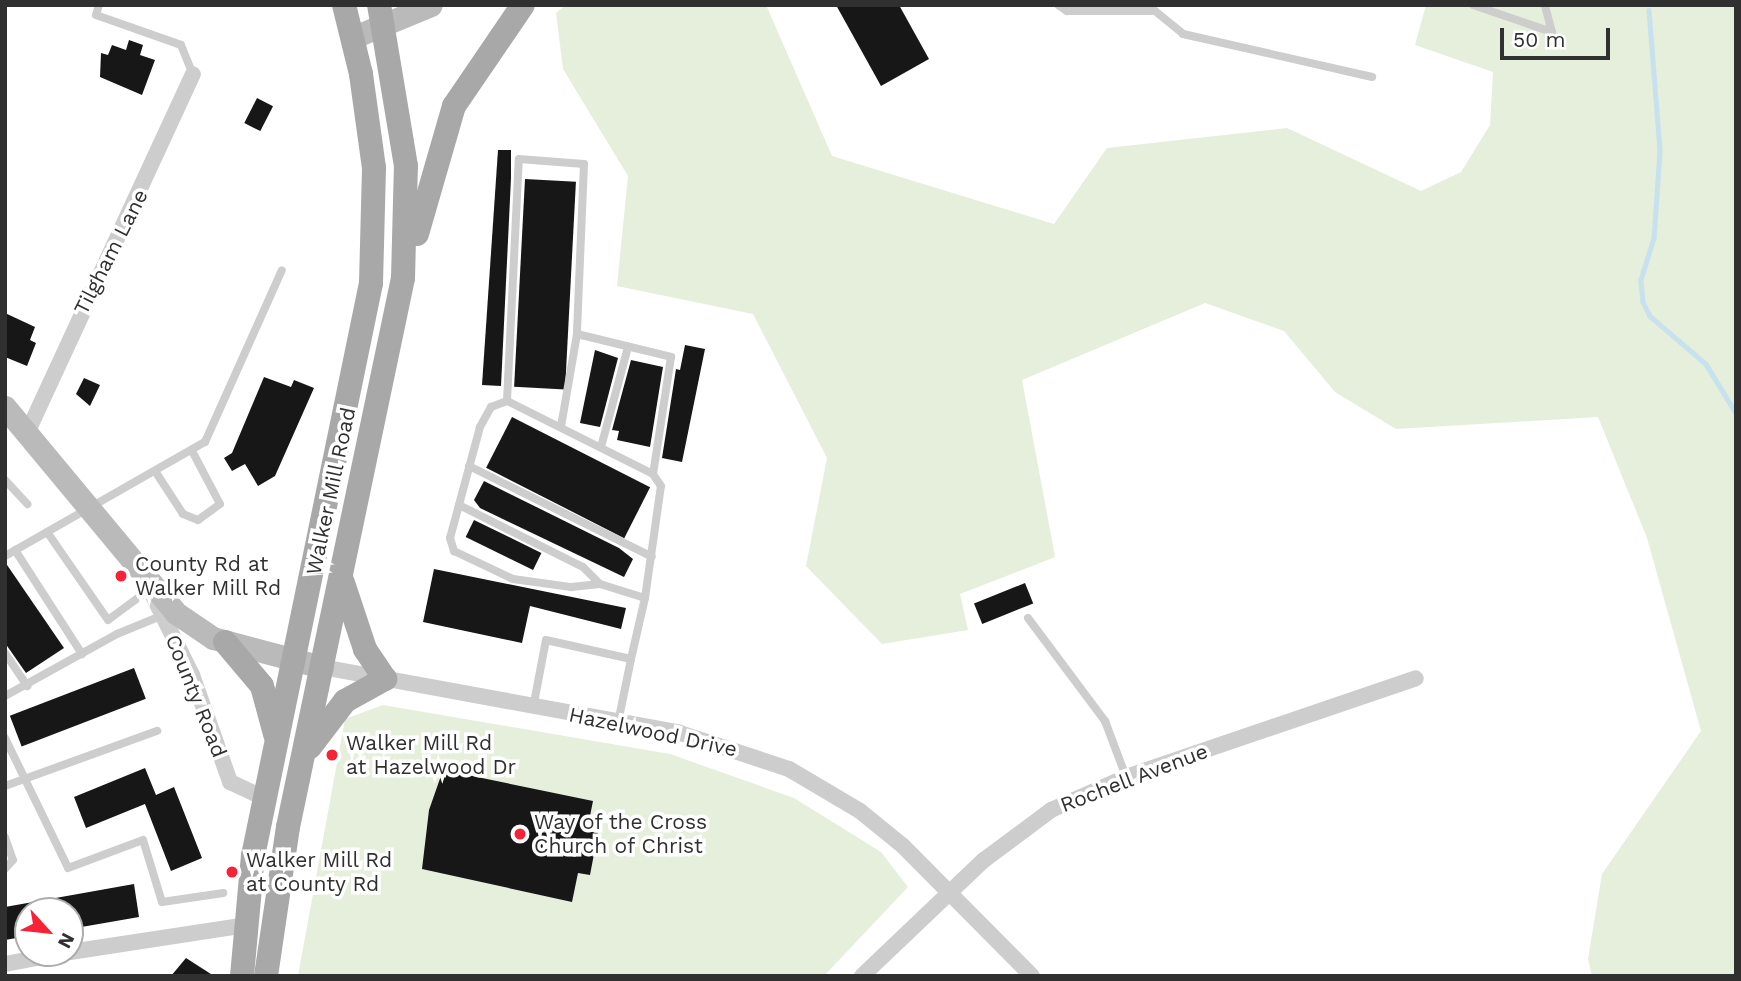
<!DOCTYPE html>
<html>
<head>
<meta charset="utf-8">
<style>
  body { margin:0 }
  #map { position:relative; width:1741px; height:981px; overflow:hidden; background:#fff; font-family:"Work Sans",sans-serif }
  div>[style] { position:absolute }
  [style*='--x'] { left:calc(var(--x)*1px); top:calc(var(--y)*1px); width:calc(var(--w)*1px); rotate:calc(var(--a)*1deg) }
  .green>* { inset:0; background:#e6eedc }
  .stream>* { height:4.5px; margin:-2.25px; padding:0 2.25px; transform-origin:2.25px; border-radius:2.25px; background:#c7e1ef }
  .building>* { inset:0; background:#171717; transform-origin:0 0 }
  .lane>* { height:8px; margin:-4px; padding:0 4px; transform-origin:4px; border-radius:4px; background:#cdcdcd }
  .street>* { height:16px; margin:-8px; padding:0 8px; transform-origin:8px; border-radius:8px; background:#cdcdcd }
  .secondary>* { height:23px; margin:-11.5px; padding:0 11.5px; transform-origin:11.5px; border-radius:11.5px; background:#bababa }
  .primary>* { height:24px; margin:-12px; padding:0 12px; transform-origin:12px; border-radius:12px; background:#a8a8a8 }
  .dots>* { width:19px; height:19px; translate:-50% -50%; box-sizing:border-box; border:4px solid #fff; border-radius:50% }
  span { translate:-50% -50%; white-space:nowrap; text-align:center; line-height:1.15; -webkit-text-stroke:7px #fff; paint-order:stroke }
  .street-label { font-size:21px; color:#303030 }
  .poi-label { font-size:21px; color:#303030 }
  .left { translate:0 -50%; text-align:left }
  .frame { position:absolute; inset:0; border:7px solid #303030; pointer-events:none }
  .north { position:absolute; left:14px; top:897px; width:70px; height:70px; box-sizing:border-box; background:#fff; border:2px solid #acacac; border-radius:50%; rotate:117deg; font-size:19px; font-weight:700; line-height:28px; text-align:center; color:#303030 }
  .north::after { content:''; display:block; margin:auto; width:24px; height:32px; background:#f62237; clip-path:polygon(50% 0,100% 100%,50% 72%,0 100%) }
  .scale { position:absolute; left:1500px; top:28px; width:110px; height:32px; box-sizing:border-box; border:4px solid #303030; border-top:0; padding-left:9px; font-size:21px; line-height:24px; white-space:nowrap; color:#303030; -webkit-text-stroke:5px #fff; paint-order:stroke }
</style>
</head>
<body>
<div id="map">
  <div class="green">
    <i style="clip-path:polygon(566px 5px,766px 5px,832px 156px,1054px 224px,1107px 148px,1287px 128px,1421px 191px,1461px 172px,1490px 125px,1493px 72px,1415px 45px,1426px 5px,1736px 5px,1736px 976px,1592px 976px,1588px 959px,1602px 874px,1701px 731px,1647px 538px,1598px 417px,1396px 429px,1335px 392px,1284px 331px,1205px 303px,1022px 380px,1055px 557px,960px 594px,968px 630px,882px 644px,806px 566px,827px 458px,753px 314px,617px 286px,628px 176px,563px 69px,556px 13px)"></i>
    <i style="clip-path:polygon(383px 705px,670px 754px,794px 798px,881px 852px,908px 887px,824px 976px,298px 976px,345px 719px)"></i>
  </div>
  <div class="stream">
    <i style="--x:1649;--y:10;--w:141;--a:85.5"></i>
    <i style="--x:1660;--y:151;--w:87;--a:93.9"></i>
    <i style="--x:1654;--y:238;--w:44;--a:107.2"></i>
    <i style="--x:1641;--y:280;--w:22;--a:85"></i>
    <i style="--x:1643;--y:302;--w:16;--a:63"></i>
    <i style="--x:1650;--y:316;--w:74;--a:40.6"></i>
    <i style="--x:1706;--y:364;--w:57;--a:58.5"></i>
  </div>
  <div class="building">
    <i style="clip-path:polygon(836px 5px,899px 5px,929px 59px,881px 86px)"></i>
    <i style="clip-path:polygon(129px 40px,143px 45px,140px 55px,155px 60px,142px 95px,100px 77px,101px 53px,108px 55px,112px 45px,126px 50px)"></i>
    <i style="left:257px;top:98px;width:18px;height:28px;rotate:27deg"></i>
    <i style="clip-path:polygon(498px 150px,511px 150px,511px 178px,501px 386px,482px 385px)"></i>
    <i style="left:525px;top:179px;width:51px;height:208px;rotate:3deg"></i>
    <i style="clip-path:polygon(5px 313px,35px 327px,30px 340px,36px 343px,27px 366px,5px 357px)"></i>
    <i style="clip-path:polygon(685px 345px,705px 349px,682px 462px,662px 458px,676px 369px,680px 370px)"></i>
    <i style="clip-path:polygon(595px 350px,618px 358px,600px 427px,580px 423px)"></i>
    <i style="clip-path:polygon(631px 360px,663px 367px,650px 447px,617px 440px,619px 431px,612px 430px)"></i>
    <i style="clip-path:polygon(264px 377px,291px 387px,294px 380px,314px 388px,275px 476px,258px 486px,245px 464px,232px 471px,224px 458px,232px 453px)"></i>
    <i style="clip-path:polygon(84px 378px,100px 385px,90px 406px,76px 394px)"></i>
    <i style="left:512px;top:417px;width:155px;height:57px;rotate:27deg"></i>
    <i style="clip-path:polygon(484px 481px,619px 548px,633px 559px,624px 577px,480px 508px,474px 500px)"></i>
    <i style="left:474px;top:520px;width:75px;height:19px;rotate:26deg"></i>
    <i style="clip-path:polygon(5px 562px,64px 648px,26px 673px,5px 643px)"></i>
    <i style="clip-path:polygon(434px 569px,626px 608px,621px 629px,530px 606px,522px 643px,423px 622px)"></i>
    <i style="left:1025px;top:583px;width:22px;height:55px;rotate:68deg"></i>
    <i style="left:134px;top:668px;width:33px;height:133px;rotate:69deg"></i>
    <i style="clip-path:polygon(145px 768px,156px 795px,174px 787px,202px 858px,171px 871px,145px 804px,86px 828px,74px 797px)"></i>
    <i style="clip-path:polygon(443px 770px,593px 801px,587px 831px,598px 833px,590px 875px,578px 873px,572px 902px,422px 869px,429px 810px)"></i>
    <i style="clip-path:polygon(134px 884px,139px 917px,70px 929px,70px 911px,28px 911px,28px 936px,5px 940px,5px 907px)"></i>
    <i style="clip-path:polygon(186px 958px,214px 976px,171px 976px)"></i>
  </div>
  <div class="lane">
    <i style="--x:99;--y:5;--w:10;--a:107"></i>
    <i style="--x:96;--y:15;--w:90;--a:19.4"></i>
    <i style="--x:181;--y:45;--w:31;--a:68"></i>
    <i style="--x:1058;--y:5;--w:11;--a:34"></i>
    <i style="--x:1067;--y:11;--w:88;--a:0"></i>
    <i style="--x:1155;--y:11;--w:36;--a:39"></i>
    <i style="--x:1183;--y:34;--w:194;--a:12.8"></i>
    <i style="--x:1473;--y:5;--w:83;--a:18.9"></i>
    <i style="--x:1552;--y:32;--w:28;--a:-105"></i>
    <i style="--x:577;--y:334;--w:97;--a:13.7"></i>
    <i style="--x:671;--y:357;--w:118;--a:98.7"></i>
    <i style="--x:507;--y:401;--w:242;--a:-87.2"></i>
    <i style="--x:519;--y:159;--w:65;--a:4.4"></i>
    <i style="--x:584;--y:164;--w:170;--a:92.4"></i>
    <i style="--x:577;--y:334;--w:94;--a:99.8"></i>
    <i style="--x:601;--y:447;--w:104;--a:-74.9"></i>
    <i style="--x:469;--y:466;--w:204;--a:26.4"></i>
    <i style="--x:155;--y:471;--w:51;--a:56.9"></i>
    <i style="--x:183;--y:514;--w:16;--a:22"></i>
    <i style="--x:198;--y:520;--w:27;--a:-36"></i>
    <i style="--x:220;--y:504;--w:60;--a:-117.8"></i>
    <i style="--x:5;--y:480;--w:33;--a:47"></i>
    <i style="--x:459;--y:505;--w:139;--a:26.6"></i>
    <i style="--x:583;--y:567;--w:24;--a:45"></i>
    <i style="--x:15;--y:550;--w:124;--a:57.2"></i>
    <i style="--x:5;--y:556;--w:48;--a:-29.7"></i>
    <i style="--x:150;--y:589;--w:52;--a:143.6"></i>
    <i style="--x:108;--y:620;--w:107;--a:-124.7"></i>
    <i style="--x:47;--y:532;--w:182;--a:-29.7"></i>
    <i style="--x:205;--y:442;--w:188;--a:-65.9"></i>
    <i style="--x:1028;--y:618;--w:129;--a:53.2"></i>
    <i style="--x:1105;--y:721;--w:60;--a:69.4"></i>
    <i style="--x:5;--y:653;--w:40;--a:56"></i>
    <i style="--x:631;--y:659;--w:63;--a:-77.1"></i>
    <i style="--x:645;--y:598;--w:113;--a:-81.9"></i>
    <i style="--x:661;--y:486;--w:14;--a:-124"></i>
    <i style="--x:653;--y:474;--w:163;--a:-153.4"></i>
    <i style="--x:507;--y:401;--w:17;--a:159"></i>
    <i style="--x:491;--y:407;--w:23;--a:119"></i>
    <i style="--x:480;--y:427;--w:115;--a:105.1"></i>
    <i style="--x:450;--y:538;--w:14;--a:73"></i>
    <i style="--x:454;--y:551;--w:65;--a:25.4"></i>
    <i style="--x:513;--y:579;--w:59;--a:7.9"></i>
    <i style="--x:571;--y:587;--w:29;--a:-6"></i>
    <i style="--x:600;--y:584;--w:47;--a:17.3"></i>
    <i style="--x:5;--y:696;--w:128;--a:-29"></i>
    <i style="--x:117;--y:634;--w:50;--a:-22.4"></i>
    <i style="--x:533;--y:708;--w:69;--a:-79.2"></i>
    <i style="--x:546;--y:640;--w:87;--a:12.6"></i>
    <i style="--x:631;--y:659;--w:65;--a:101.5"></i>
    <i style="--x:5;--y:738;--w:144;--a:64.1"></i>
    <i style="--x:68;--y:868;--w:80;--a:-20.5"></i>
    <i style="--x:143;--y:840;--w:65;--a:73"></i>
    <i style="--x:162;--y:902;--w:62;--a:-8.4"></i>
    <i style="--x:5;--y:786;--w:162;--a:-19.9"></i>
    <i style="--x:5;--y:837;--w:24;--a:71"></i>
    <i style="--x:13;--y:860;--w:12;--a:132"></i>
  </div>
  <div class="street">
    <i style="--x:28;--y:431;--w:393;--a:-65.2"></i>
    <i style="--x:154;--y:598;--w:86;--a:63.7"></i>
    <i style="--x:192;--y:675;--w:114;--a:70.4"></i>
    <i style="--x:230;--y:782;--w:38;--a:25"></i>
    <i style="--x:322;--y:667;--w:364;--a:10.4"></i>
    <i style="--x:680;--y:733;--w:115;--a:18.3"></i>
    <i style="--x:789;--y:769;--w:82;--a:30.6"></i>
    <i style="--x:860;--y:811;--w:55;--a:39.1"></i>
    <i style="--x:903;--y:846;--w:183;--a:45.2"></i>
    <i style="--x:70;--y:952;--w:178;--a:-8.7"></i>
    <i style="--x:5;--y:964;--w:60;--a:-10.6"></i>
    <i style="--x:862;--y:976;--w:168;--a:-43.6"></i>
    <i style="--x:984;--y:860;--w:84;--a:-36.7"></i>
    <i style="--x:1051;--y:810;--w:82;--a:-23.7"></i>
    <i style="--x:1126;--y:777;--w:306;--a:-18.8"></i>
  </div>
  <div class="secondary">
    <i style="--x:354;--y:37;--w:83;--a:-22.6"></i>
    <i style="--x:5;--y:407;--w:268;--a:50.3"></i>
    <i style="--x:176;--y:613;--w:45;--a:34"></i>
    <i style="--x:213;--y:638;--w:113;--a:14.9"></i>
  </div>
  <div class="primary">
    <i style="--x:417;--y:234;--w:133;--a:-73.9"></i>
    <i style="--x:454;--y:106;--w:122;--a:-55.7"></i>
    <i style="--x:225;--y:642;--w:57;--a:49.9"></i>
    <i style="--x:262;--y:686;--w:50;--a:74.8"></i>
    <i style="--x:310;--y:747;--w:58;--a:-52.7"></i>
    <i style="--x:345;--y:701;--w:46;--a:-28.8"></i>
    <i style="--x:385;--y:679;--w:36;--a:-124"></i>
    <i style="--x:365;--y:649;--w:70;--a:-108.4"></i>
    <i style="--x:242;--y:976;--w:121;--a:-84.8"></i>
    <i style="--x:253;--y:856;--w:585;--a:-78.36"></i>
    <i style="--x:371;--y:283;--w:115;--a:-88.5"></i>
    <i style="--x:374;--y:168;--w:95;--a:-97.9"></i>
    <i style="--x:361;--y:74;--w:71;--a:-103.8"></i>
    <i style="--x:266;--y:976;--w:151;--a:-81.6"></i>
    <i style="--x:288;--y:827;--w:561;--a:-78.17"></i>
    <i style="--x:403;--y:278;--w:112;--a:-88.5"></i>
    <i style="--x:406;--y:166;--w:163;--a:-99.5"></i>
  </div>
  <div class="dots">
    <i style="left:121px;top:576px;background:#f62237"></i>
    <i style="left:332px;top:755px;background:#f62237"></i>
    <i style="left:520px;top:834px;background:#f62237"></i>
    <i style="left:232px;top:872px;background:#f62237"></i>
  </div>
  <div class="street-label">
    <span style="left:111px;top:252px;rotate:-63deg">Tilgham Lane</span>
    <span style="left:331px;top:491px;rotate:-78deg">Walker Mill Road</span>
    <span style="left:196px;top:696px;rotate:68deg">County Road</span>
    <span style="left:653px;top:732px;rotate:12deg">Hazelwood Drive</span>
    <span style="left:1134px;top:778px;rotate:-21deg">Rochell Avenue</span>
  </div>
  <div class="poi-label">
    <span class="left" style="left:135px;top:576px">County Rd at<br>Walker Mill Rd</span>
    <span class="left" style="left:346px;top:755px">Walker Mill Rd<br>at Hazelwood Dr</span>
    <span class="left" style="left:534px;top:834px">Way of the Cross<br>Church of Christ</span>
    <span class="left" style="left:246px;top:872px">Walker Mill Rd<br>at County Rd</span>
  </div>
  <div class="frame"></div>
  <div class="north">N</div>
  <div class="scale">50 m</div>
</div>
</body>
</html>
